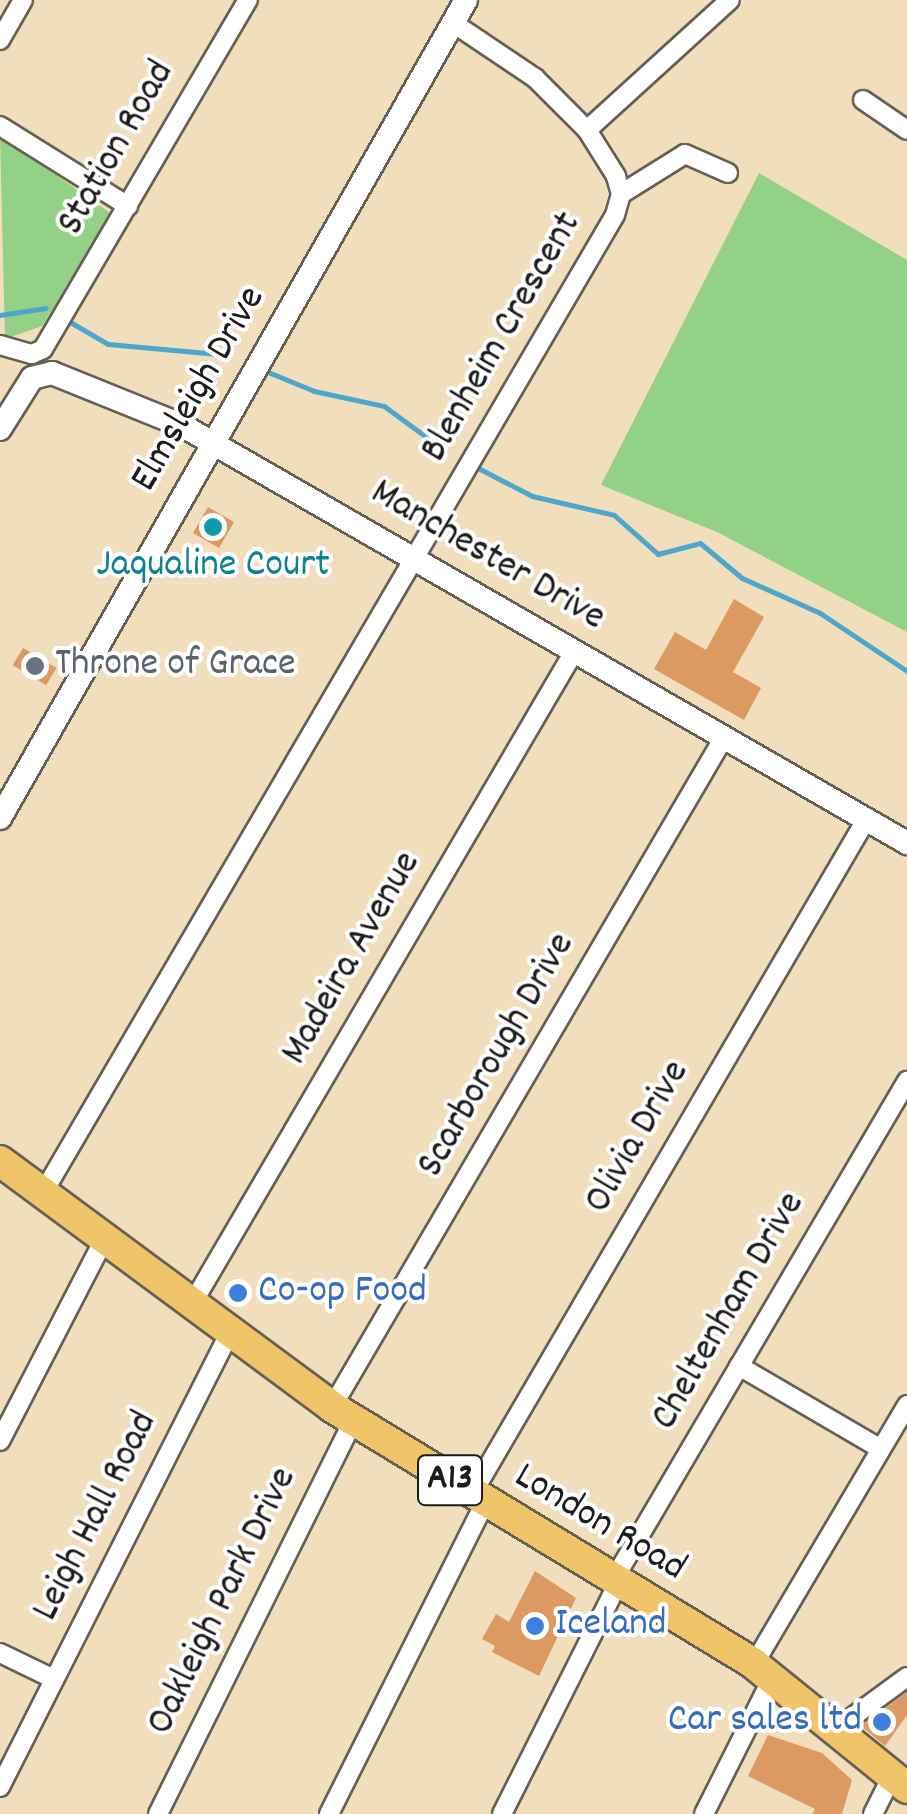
<!DOCTYPE html>
<html>
<head>
<meta charset="utf-8">
<style>
  body { margin:0 }
  #map { position:relative; width:907px; height:1814px; overflow:hidden; background:#f0debc; font-family:Dekko,sans-serif }
  div>[style] { position:absolute }
  [style*='--x'] { left:calc(var(--x)*1px); top:calc(var(--y)*1px); width:calc(var(--w)*1px); rotate:calc(var(--a)*1deg) }
  .green>* { inset:0; background:#93d187 }
  .stream>* { height:5px; margin:-2.5px; padding:0 2.5px; transform-origin:2.5px; border-radius:2.5px; background:#4ea7cb }
  .building>* { inset:0; background:#dc9961; transform-origin:0 0 }
  .roads { filter:drop-shadow(2px 0 #666054) drop-shadow(-2px 0 #666054) drop-shadow(0 2px #666054) drop-shadow(0 -2px #666054) }
  .minor>* { height:18px; margin:-9px; padding:0 9px; transform-origin:9px; border-radius:9px; background:#fff }
  .tertiary>* { height:22px; margin:-11px; padding:0 11px; transform-origin:11px; border-radius:11px; background:#fff }
  .primary>* { height:30px; margin:-15px; padding:0 15px; transform-origin:15px; border-radius:15px; background:#f0c469 }
  .dots>* { width:28px; height:28px; translate:-50% -50%; box-sizing:border-box; border:5px solid #fff; border-radius:50% }
  span { translate:-50% -50%; white-space:nowrap; text-align:center; line-height:1.15; -webkit-text-stroke:8px #fff; paint-order:stroke }
  .shield-label span { padding:2px 8px; background:#fff; border:2px solid; border-radius:8px; -webkit-text-stroke-width:0 }
  .shield-label { font-size:38px; color:#1c1c1c; font-weight:700 }
  .street-label { font-size:40px; color:#1c1c1c }
  .culture-label { font-size:40px; color:#0d838f }
  .worship-label { font-size:40px; color:#5b616d }
  .left { translate:0 -50%; text-align:left }
  .shop-label { font-size:40px; color:#366cbe }
  .right { translate:-100% -50%; text-align:right }
</style>
</head>
<body>
<div id="map">
  <div class="green">
    <i style="clip-path:polygon(0 136px,113px 215px,42px 326px,5px 339px)"></i>
    <i style="clip-path:polygon(759px 173px,907px 260px,907px 632px,717px 532px,601px 485px)"></i>
  </div>
  <div class="stream">
    <i style="--x:0;--y:315;--w:46;--a:-8.8"></i>
    <i style="--x:70;--y:322;--w:44;--a:30.1"></i>
    <i style="--x:108;--y:344;--w:121;--a:5.2"></i>
    <i style="--x:268;--y:372;--w:50;--a:22.4"></i>
    <i style="--x:314;--y:391;--w:72;--a:12.1"></i>
    <i style="--x:384;--y:406;--w:76;--a:36.4"></i>
    <i style="--x:478;--y:468;--w:61;--a:27.4"></i>
    <i style="--x:532;--y:496;--w:84;--a:13"></i>
    <i style="--x:614;--y:515;--w:59;--a:41.6"></i>
    <i style="--x:658;--y:554;--w:43;--a:-14.7"></i>
    <i style="--x:700;--y:543;--w:55;--a:39.8"></i>
    <i style="--x:742;--y:578;--w:85;--a:24.2"></i>
    <i style="--x:820;--y:613;--w:105;--a:33.7"></i>
  </div>
  <div class="building">
    <i style="left:208px;top:507px;width:30px;height:30px;rotate:30deg"></i>
    <i style="clip-path:polygon(734px 599px,764px 617px,733px 672px,761px 688px,744px 720px,654px 669px,675px 632px,706px 650px)"></i>
    <i style="left:23px;top:648px;width:39px;height:20px;rotate:31deg"></i>
    <i style="clip-path:polygon(535px 1571px,576px 1598px,539px 1676px,492px 1652px,495px 1646px,482px 1639px,496px 1614px,509px 1622px)"></i>
    <i style="clip-path:polygon(907px 1692px,907px 1715px,885px 1746px,861px 1726px)"></i>
    <i style="clip-path:polygon(768px 1735px,822px 1753px,852px 1780px,842px 1814px,812px 1814px,815px 1809px,748px 1776px)"></i>
  </div>
  <div class="roads">
    <div class="minor">
      <i style="--x:0;--y:40;--w:46;--a:-60.1"></i>
      <i style="--x:863;--y:100;--w:53;--a:34.3"></i>
      <i style="--x:0;--y:126;--w:151;--a:32"></i>
      <i style="--x:587;--y:130;--w:193;--a:-42.3"></i>
      <i style="--x:621;--y:194;--w:75;--a:-32"></i>
      <i style="--x:685;--y:154;--w:47;--a:23.8"></i>
      <i style="--x:0;--y:345;--w:33;--a:16"></i>
      <i style="--x:32;--y:354;--w:12;--a:-24"></i>
      <i style="--x:43;--y:349;--w:405;--a:-59.6"></i>
      <i style="--x:43;--y:1193;--w:1133;--a:-59.68"></i>
      <i style="--x:615;--y:215;--w:22;--a:-74"></i>
      <i style="--x:621;--y:194;--w:19;--a:-106"></i>
      <i style="--x:616;--y:176;--w:54;--a:-122.2"></i>
      <i style="--x:587;--y:130;--w:74;--a:-135"></i>
      <i style="--x:535;--y:78;--w:99;--a:-146.1"></i>
      <i style="--x:192;--y:1304;--w:758;--a:-59.65"></i>
      <i style="--x:739;--y:1366;--w:164;--a:30.3"></i>
      <i style="--x:332;--y:1407;--w:774;--a:-59.66"></i>
      <i style="--x:0;--y:1441;--w:229;--a:-62.7"></i>
      <i style="--x:472;--y:1494;--w:783;--a:-59.7"></i>
      <i style="--x:614;--y:1579;--w:578;--a:-59.53"></i>
      <i style="--x:0;--y:1653;--w:60;--a:25.7"></i>
      <i style="--x:754;--y:1664;--w:301;--a:-59.4"></i>
      <i style="--x:836;--y:1729;--w:88;--a:-36.2"></i>
      <i style="--x:0;--y:1787;--w:510;--a:-63.18"></i>
      <i style="--x:158;--y:1814;--w:439;--a:-63.6"></i>
      <i style="--x:329;--y:1814;--w:349;--a:-63.4"></i>
      <i style="--x:502;--y:1814;--w:261;--a:-63.3"></i>
      <i style="--x:704;--y:1814;--w:151;--a:-63.3"></i>
      <i style="--x:873;--y:1814;--w:42;--a:-63.4"></i>
    </div>
    <div class="tertiary">
      <i style="--x:0;--y:429;--w:60;--a:-57.9"></i>
      <i style="--x:32;--y:378;--w:21;--a:-14"></i>
      <i style="--x:52;--y:373;--w:141;--a:22"></i>
      <i style="--x:183;--y:426;--w:836;--a:29.94"></i>
      <i style="--x:0;--y:818;--w:941;--a:-60.33"></i>
    </div>
    <div class="primary">
      <i style="--x:0;--y:1161;--w:413;--a:36.5"></i>
      <i style="--x:332;--y:1407;--w:494;--a:31.3"></i>
      <i style="--x:754;--y:1664;--w:197;--a:39"></i>
    </div>
  </div>
  <div class="dots">
    <i style="left:213px;top:527px;background:#0f9aa8"></i>
    <i style="left:35px;top:666px;background:#6b7280"></i>
    <i style="left:238px;top:1293px;background:#3f7fe0"></i>
    <i style="left:535px;top:1626px;background:#3f7fe0"></i>
    <i style="left:882px;top:1722px;background:#3f7fe0"></i>
  </div>
  <div class="shield-label">
    <span style="left:450px;top:1480px">A13</span>
  </div>
  <div class="street-label">
    <span style="left:118px;top:149px;rotate:-60deg">Station Road</span>
    <span style="left:503px;top:338px;rotate:-60deg">Blenheim Crescent</span>
    <span style="left:200px;top:390px;rotate:-60deg">Elmsleigh Drive</span>
    <span style="left:487px;top:557px;rotate:30deg">Manchester Drive</span>
    <span style="left:353px;top:959px;rotate:-60deg">Madeira Avenue</span>
    <span style="left:498px;top:1056px;rotate:-60deg">Scarborough Drive</span>
    <span style="left:639px;top:1138px;rotate:-60deg">Olivia Drive</span>
    <span style="left:730px;top:1312px;rotate:-60deg">Cheltenham Drive</span>
    <span style="left:97px;top:1517px;rotate:-63deg">Leigh Hall Road</span>
    <span style="left:599px;top:1524px;rotate:31deg">London Road</span>
    <span style="left:224px;top:1602px;rotate:-64deg">Oakleigh Park Drive</span>
  </div>
  <div class="culture-label">
    <span style="left:213px;top:567px">Jaqualine Court</span>
  </div>
  <div class="worship-label">
    <span class="left" style="left:55px;top:666px">Throne of Grace</span>
  </div>
  <div class="shop-label">
    <span class="left" style="left:258px;top:1293px">Co-op Food</span>
    <span class="left" style="left:555px;top:1626px">Iceland</span>
    <span class="right" style="left:862px;top:1722px">Car sales ltd</span>
  </div>
</div>
</body>
</html>
